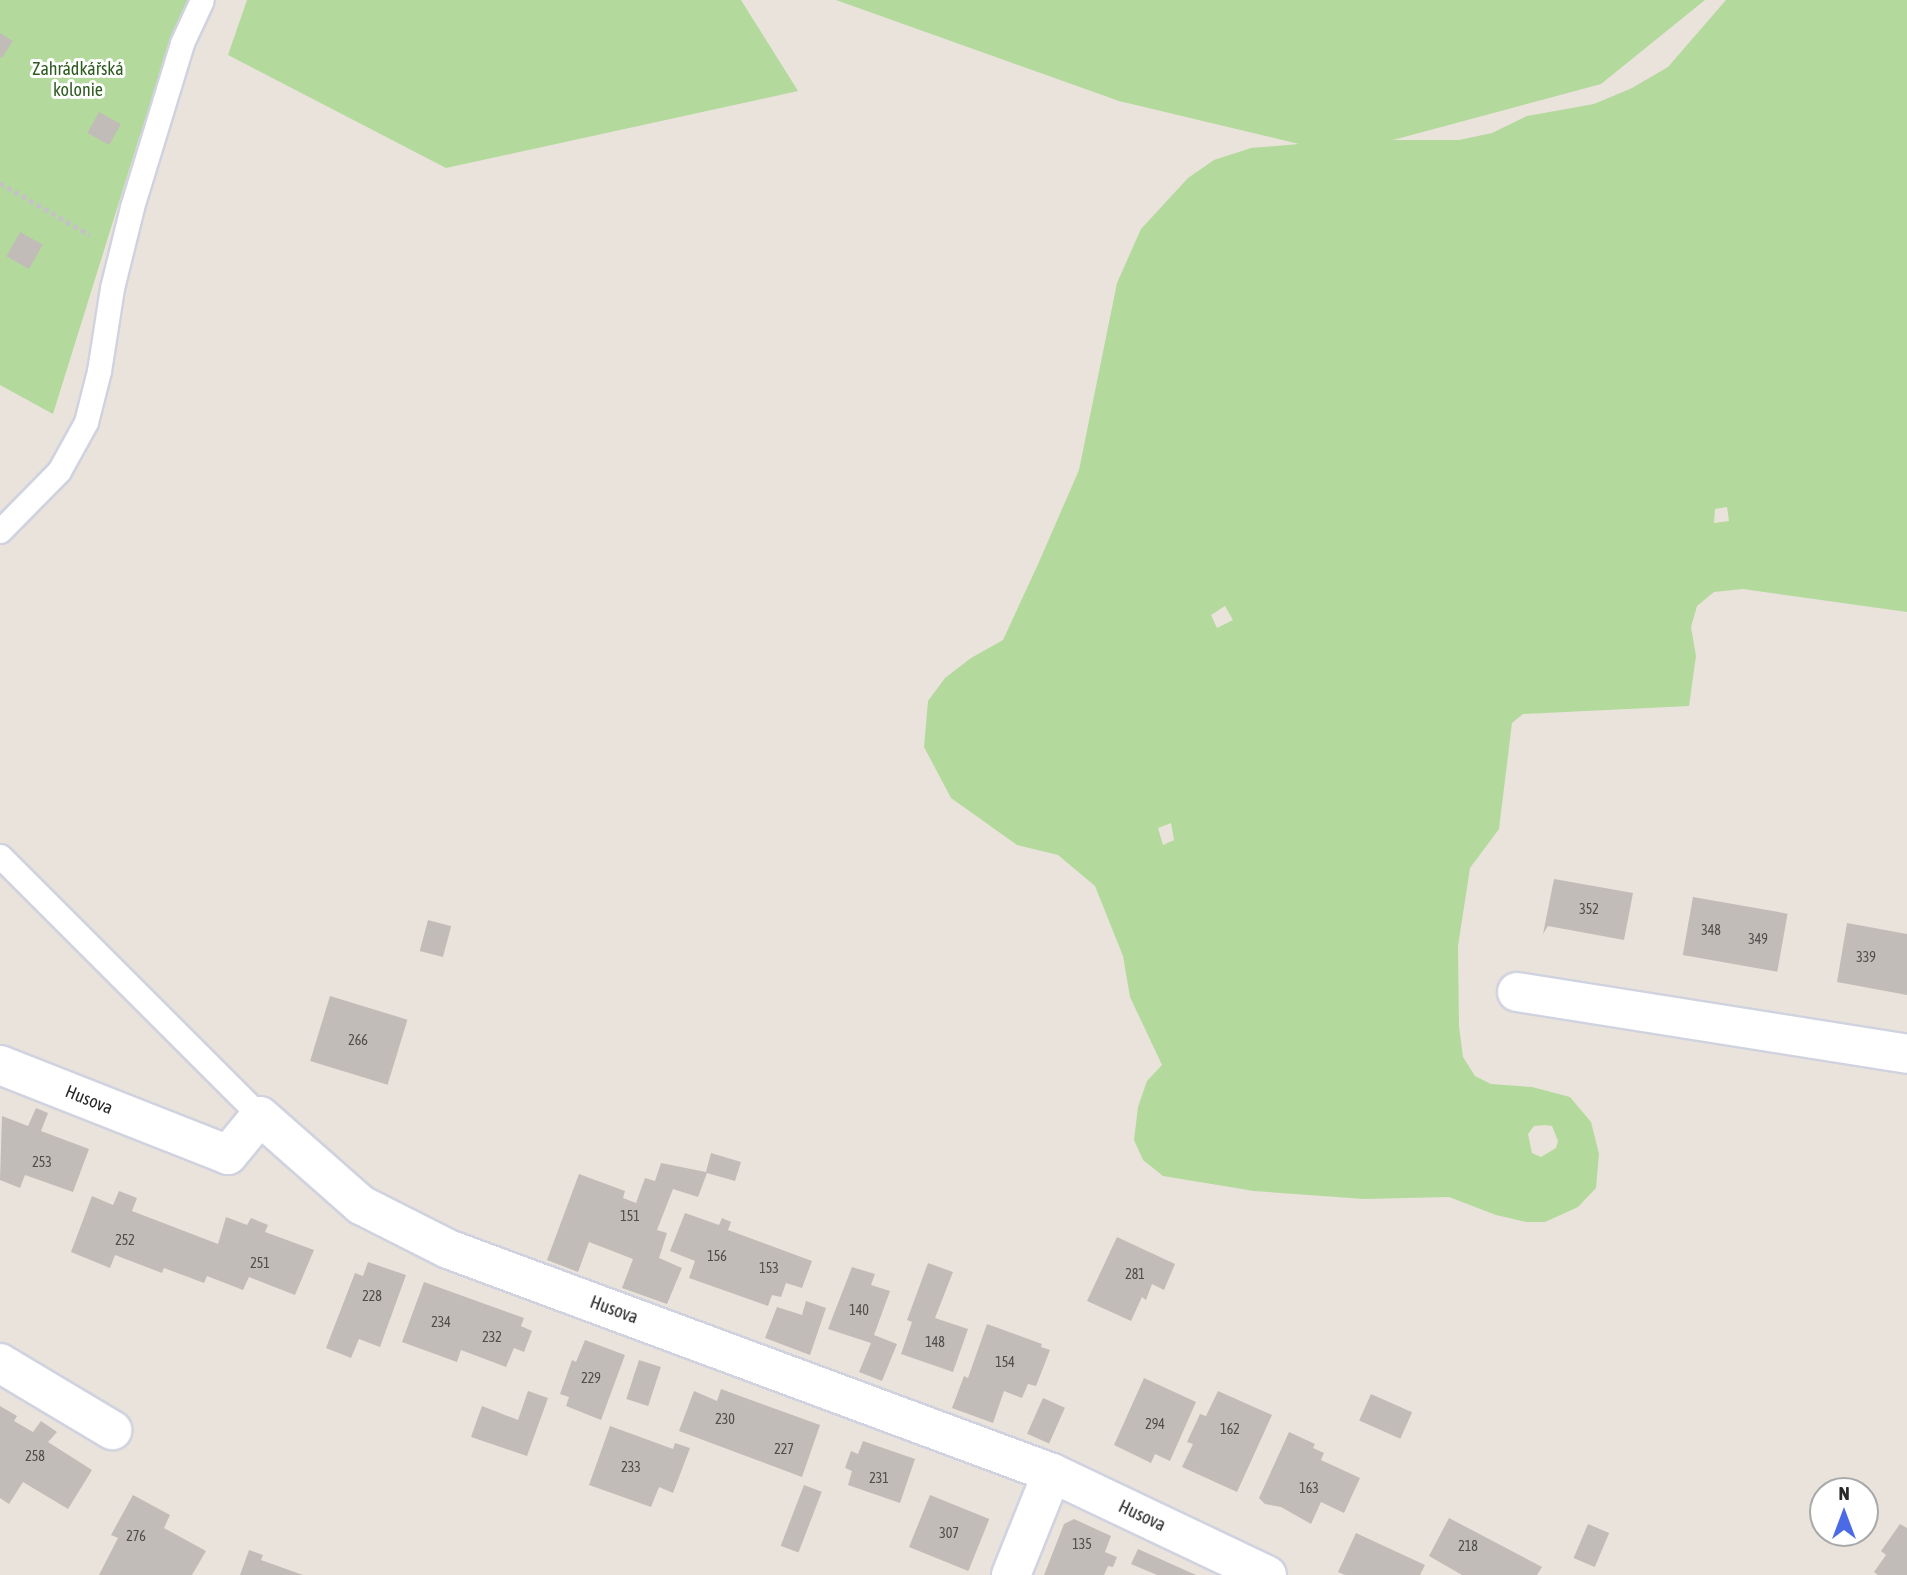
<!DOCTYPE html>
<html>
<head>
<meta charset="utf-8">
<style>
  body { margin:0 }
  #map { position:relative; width:1907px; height:1575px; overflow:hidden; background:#e9e3db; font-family:"Asap Condensed",sans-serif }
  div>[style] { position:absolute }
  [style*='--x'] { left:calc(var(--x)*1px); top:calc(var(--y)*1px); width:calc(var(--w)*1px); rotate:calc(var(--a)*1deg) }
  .green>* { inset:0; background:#b3da9c }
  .building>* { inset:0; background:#c1bcb7; transform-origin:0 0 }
  .path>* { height:4.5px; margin-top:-2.25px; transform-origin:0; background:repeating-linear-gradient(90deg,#c3c3c3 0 5px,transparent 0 8.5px) }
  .roads { filter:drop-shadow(2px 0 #d0d3df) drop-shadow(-2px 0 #d0d3df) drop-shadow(0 2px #d0d3df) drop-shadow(0 -2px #d0d3df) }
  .lane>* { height:23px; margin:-11.5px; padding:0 11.5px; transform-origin:11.5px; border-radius:11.5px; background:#fff }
  .street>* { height:38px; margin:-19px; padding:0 19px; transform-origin:19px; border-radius:19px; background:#fff }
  span { translate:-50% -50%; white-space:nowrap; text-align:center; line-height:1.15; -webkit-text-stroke:6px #fff; paint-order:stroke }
  .number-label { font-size:14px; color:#4e4d4c }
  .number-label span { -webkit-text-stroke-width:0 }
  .park-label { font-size:18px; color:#2e5c20 }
  .street-label { font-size:18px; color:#282828 }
  .north { position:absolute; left:1809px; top:1477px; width:70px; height:70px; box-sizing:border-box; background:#fff; border:2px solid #a9a9a9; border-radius:50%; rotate:0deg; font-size:19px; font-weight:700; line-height:28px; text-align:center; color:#282828 }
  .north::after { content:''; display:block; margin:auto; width:24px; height:32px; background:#4a6ae6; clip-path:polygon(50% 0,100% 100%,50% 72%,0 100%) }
</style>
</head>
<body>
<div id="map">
  <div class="green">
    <i style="clip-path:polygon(0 0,188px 0,139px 138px,53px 414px,0 385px)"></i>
    <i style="clip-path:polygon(247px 0,741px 0,798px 91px,446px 168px,228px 55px)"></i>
    <i style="clip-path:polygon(evenodd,836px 0,1705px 0,1601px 84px,1393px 140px,1459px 140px,1492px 133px,1527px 116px,1594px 104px,1632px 88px,1668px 67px,1726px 0,1907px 0,1907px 612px,1743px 589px,1714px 592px,1697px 606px,1691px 627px,1696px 656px,1689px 706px,1523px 714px,1512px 723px,1499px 829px,1470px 868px,1458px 946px,1459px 1026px,1463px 1057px,1475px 1076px,1491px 1084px,1532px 1087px,1570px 1097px,1591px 1122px,1599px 1154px,1596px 1188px,1578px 1207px,1545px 1222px,1526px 1222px,1496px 1215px,1449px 1197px,1364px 1199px,1254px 1191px,1163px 1176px,1143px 1160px,1134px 1140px,1138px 1107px,1147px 1081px,1162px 1065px,1130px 997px,1123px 956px,1095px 886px,1058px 855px,1017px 845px,951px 798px,924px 747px,928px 701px,945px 678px,971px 658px,1003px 640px,1039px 562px,1079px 470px,1117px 283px,1141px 229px,1188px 178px,1214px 160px,1251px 148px,1299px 144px,1119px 101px,836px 0,1727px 507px,1729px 521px,1714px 523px,1715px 509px,1727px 507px,836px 0,1225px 606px,1233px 620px,1217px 628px,1211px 615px,1225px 606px,836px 0,1171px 823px,1174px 840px,1163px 845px,1158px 828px,1171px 823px,836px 0,1545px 1125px,1552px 1126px,1558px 1141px,1556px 1148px,1541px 1157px,1532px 1153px,1528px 1134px,1534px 1126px,1545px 1125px)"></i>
  </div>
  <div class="building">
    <i style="clip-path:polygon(0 33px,13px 41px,2px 58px,0 57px)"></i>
    <i style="left:99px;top:112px;width:25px;height:24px;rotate:29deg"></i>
    <i style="left:20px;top:232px;width:26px;height:28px;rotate:29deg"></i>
    <i style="clip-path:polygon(1554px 879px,1633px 893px,1624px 940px,1548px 926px,1543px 934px)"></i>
    <i style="left:1693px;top:897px;width:96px;height:59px;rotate:10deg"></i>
    <i style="left:428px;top:920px;width:24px;height:32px;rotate:15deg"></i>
    <i style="clip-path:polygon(1847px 923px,1907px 934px,1907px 995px,1837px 982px)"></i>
    <i style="left:330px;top:996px;width:81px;height:68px;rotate:17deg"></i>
    <i style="clip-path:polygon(36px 1108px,48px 1113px,41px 1131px,89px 1149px,73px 1192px,25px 1175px,20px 1188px,0 1180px,2px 1116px,28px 1126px)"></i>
    <i style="clip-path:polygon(711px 1153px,741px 1162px,735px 1181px,707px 1173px,698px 1197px,673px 1189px,657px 1230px,667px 1233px,659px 1258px,682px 1268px,667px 1304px,622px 1288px,633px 1259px,589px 1242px,578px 1272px,547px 1260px,579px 1174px,625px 1191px,623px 1198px,636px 1203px,645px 1178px,655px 1181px,661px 1163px,706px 1172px)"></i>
    <i style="clip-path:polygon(119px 1191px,137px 1198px,132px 1211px,218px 1244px,226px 1217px,247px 1225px,251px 1218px,268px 1225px,265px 1232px,314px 1250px,295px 1295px,249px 1277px,243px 1290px,207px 1276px,204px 1283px,164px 1268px,162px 1273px,115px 1255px,110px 1268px,71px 1252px,92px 1196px,113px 1205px)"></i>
    <i style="clip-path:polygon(685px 1213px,719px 1225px,722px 1218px,731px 1222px,728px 1230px,812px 1261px,802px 1288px,786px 1283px,781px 1297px,772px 1295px,768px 1306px,689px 1278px,695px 1261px,670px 1251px)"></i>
    <i style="clip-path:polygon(1117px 1237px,1175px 1264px,1164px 1290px,1152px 1284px,1146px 1300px,1142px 1297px,1131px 1321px,1087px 1301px)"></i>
    <i style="clip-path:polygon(368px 1262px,406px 1275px,380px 1347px,359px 1339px,351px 1358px,326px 1348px,355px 1273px,363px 1276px)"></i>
    <i style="clip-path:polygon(928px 1263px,953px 1272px,935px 1318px,968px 1329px,953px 1372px,901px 1354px,912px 1322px,907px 1320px)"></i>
    <i style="clip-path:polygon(852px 1267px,875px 1274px,871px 1285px,890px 1291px,874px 1335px,897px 1344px,882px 1381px,859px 1372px,871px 1343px,828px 1329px)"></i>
    <i style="clip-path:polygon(424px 1282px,524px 1318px,521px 1326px,532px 1331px,524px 1352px,514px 1348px,506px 1367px,461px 1350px,457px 1362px,402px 1342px)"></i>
    <i style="clip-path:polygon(806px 1301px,826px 1308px,810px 1355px,765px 1338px,777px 1307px,802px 1315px)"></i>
    <i style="clip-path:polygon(987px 1324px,1042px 1344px,1041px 1347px,1050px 1350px,1036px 1386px,1028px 1384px,1022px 1398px,1004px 1391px,993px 1423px,952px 1408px,964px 1376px,968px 1378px)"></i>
    <i style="clip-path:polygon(585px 1340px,625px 1355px,601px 1420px,566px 1406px,569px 1397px,560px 1394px,572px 1360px,576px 1362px)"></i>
    <i style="left:639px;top:1360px;width:23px;height:41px;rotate:18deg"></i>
    <i style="clip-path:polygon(1144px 1378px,1196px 1402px,1170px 1461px,1155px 1454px,1151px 1463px,1114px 1445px)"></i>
    <i style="clip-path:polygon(721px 1389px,820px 1425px,802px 1477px,679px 1431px,694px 1391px,717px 1401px)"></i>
    <i style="clip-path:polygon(528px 1391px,548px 1398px,527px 1456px,471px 1437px,482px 1406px,518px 1420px)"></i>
    <i style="clip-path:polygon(1218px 1391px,1272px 1415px,1237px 1492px,1182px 1467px,1193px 1444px,1187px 1442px,1200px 1414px,1206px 1416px)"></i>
    <i style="left:1371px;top:1394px;width:45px;height:29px;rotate:24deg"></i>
    <i style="left:1043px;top:1398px;width:24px;height:39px;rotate:24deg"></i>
    <i style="clip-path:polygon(0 1406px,17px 1416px,14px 1421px,33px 1432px,41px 1421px,57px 1432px,48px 1442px,92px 1470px,68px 1509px,23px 1482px,9px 1504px,0 1498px)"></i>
    <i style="clip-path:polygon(610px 1426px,673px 1449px,675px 1443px,690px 1448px,673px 1493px,659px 1487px,651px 1507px,589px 1485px)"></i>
    <i style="clip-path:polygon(1289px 1432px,1315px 1444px,1313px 1448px,1324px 1453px,1321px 1460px,1360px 1478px,1344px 1513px,1321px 1502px,1311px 1524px,1281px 1507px,1265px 1504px,1259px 1498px)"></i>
    <i style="clip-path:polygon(863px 1441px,915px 1459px,900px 1503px,848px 1485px,852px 1471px,845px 1468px,851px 1451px,858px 1454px)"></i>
    <i style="left:804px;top:1485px;width:19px;height:65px;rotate:21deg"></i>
    <i style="clip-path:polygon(133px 1495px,170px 1515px,164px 1528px,206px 1551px,192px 1575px,99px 1575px,118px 1538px,111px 1535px)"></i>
    <i style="left:930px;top:1495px;width:64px;height:56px;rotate:22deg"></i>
    <i style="clip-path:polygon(1449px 1518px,1542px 1567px,1537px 1575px,1462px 1575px,1429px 1556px)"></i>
    <i style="clip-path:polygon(1074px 1519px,1111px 1536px,1105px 1552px,1117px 1557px,1113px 1567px,1108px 1566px,1104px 1575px,1044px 1575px,1064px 1524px)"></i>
    <i style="left:1588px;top:1524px;width:23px;height:37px;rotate:23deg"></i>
    <i style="clip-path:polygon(1900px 1524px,1907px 1528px,1907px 1575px,1878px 1575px,1874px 1572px,1886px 1555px,1881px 1551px)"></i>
    <i style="clip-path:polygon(1356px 1533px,1425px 1565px,1420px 1575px,1345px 1575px,1338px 1572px)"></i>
    <i style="clip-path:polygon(1138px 1549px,1187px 1571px,1196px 1575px,1157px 1575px,1131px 1564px)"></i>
    <i style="clip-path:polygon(249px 1550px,263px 1555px,261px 1560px,303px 1575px,240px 1575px)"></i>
  </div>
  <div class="path">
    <i style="--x:0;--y:183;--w:104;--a:30"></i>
  </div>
  <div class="roads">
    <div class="lane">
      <i style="--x:0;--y:531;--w:84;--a:-45.5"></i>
      <i style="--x:59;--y:471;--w:56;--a:-61.1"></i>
      <i style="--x:86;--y:422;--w:53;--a:-75.7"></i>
      <i style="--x:99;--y:371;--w:84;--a:-81.1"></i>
      <i style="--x:112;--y:288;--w:83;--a:-76.1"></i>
      <i style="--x:132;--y:207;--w:171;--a:-73"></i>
      <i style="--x:182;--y:43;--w:47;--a:-65.1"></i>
      <i style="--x:0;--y:856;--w:368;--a:45"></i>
    </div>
    <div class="street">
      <i style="--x:1517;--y:992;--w:395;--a:9"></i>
      <i style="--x:0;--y:1065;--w:245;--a:21.5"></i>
      <i style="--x:228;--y:1155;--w:50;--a:-50.6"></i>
      <i style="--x:260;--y:1116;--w:135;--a:41.4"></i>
      <i style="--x:361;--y:1205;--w:97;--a:26.8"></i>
      <i style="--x:448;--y:1249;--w:644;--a:20.35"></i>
      <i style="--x:1052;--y:1473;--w:238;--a:25.4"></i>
      <i style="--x:0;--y:1363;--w:131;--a:30.9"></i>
      <i style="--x:1011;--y:1575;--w:110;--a:-68.1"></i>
    </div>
  </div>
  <div class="number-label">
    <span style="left:1589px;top:909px">352</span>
    <span style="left:1711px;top:930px">348</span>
    <span style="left:1758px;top:939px">349</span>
    <span style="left:1866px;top:957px">339</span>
    <span style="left:358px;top:1040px">266</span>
    <span style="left:42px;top:1162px">253</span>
    <span style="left:630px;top:1216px">151</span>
    <span style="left:125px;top:1240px">252</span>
    <span style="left:717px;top:1256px">156</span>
    <span style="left:260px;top:1263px">251</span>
    <span style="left:769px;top:1268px">153</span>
    <span style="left:1135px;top:1274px">281</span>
    <span style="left:372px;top:1296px">228</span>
    <span style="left:859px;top:1310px">140</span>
    <span style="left:441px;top:1322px">234</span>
    <span style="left:492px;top:1337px">232</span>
    <span style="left:935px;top:1342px">148</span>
    <span style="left:1005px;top:1362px">154</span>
    <span style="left:591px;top:1378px">229</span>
    <span style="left:725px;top:1419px">230</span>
    <span style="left:1155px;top:1424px">294</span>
    <span style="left:1230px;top:1429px">162</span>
    <span style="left:784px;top:1449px">227</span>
    <span style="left:35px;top:1456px">258</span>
    <span style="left:631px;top:1467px">233</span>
    <span style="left:879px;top:1478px">231</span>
    <span style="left:1309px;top:1488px">163</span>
    <span style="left:949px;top:1533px">307</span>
    <span style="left:136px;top:1536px">276</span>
    <span style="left:1082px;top:1544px">135</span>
    <span style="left:1468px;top:1546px">218</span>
  </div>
  <div class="park-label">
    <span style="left:78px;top:80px">Zahrádkářská<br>kolonie</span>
  </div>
  <div class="street-label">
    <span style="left:89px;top:1100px;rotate:22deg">Husova</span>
    <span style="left:614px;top:1310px;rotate:20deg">Husova</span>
    <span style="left:1142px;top:1516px;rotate:25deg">Husova</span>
  </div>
  <div class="north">N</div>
</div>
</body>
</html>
